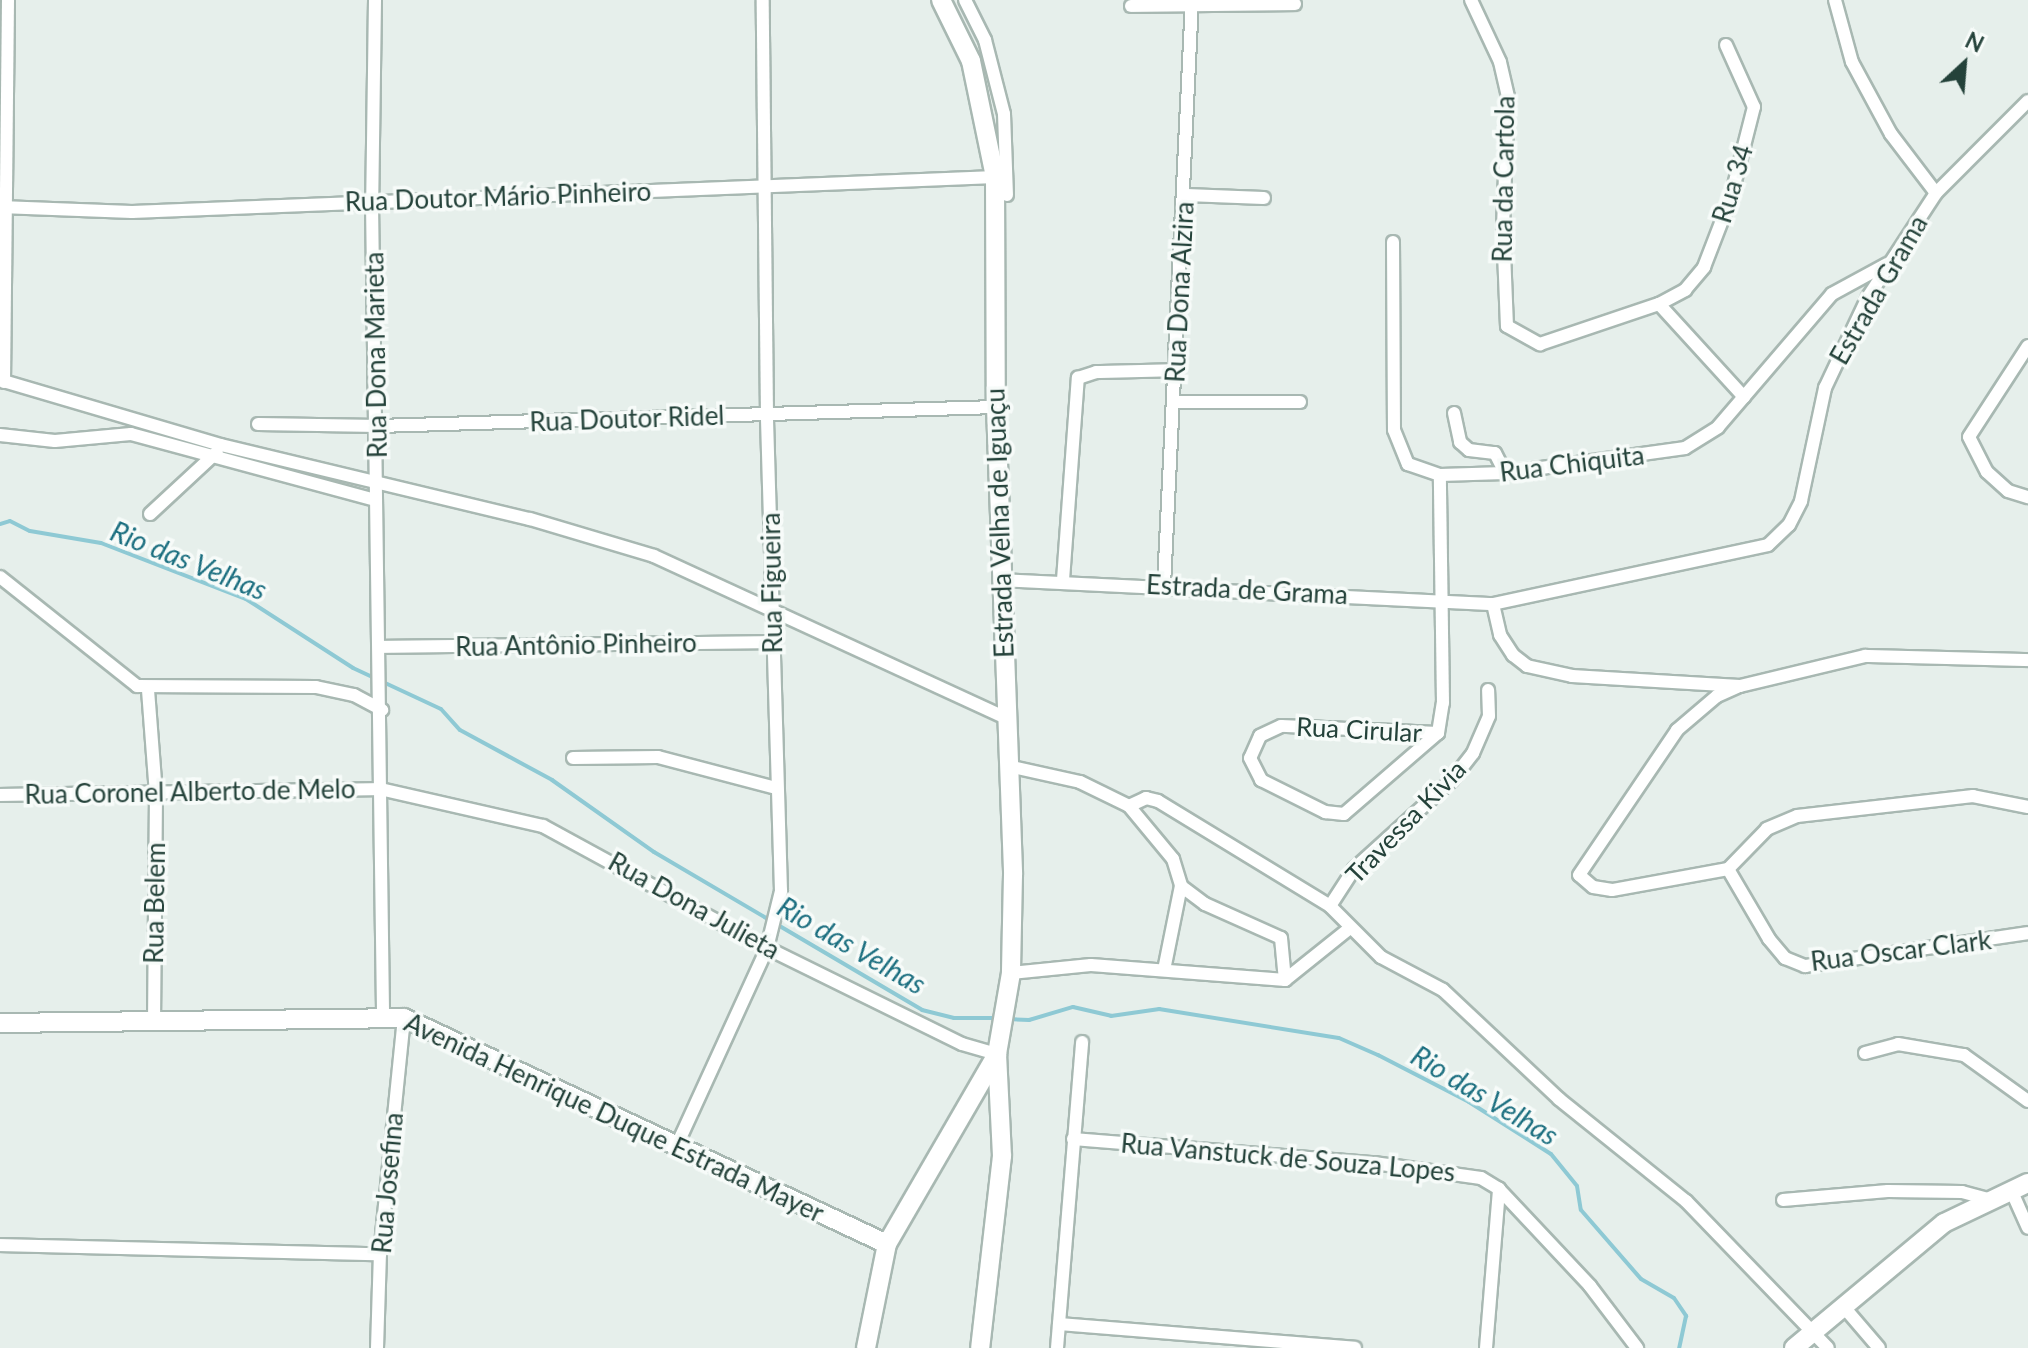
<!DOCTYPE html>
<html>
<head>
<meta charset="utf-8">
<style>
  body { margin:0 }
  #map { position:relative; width:2028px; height:1348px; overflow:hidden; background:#e6efeb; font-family:Lato,sans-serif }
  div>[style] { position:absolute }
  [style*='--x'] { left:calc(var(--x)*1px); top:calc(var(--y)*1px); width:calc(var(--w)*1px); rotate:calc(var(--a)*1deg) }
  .stream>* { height:4px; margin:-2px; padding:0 2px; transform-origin:2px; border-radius:2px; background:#8ec9d4 }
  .roads { filter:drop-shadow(2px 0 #a8b8b2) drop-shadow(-2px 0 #a8b8b2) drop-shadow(0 2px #a8b8b2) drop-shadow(0 -2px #a8b8b2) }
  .street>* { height:12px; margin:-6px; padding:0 6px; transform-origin:6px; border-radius:6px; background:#fff }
  .secondary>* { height:18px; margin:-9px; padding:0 9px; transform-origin:9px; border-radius:9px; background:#fff }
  span { translate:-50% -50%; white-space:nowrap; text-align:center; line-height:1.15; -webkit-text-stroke:7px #f7fbf9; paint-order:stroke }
  .street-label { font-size:26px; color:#24423a }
  .water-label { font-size:28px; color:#1c6f80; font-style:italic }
  .north { position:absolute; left:1924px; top:24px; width:80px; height:80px; -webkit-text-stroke:6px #f7fbf9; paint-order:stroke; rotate:26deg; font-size:22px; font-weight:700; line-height:32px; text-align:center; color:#24423a }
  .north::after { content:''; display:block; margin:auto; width:28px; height:36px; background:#24423a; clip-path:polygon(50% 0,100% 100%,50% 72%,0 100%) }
</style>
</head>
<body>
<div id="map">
  <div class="stream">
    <i style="--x:0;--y:524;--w:10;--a:-17"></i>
    <i style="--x:10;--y:521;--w:22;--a:27"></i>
    <i style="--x:30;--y:531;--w:72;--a:9.6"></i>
    <i style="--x:101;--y:543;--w:155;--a:21.1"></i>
    <i style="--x:246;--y:599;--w:127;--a:32.8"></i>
    <i style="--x:353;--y:668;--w:97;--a:25"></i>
    <i style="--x:441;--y:709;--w:28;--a:48"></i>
    <i style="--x:460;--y:730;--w:105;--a:28.5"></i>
    <i style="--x:552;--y:780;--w:125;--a:35.2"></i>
    <i style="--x:654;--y:852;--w:311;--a:30.5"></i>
    <i style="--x:922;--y:1010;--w:33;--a:14"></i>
    <i style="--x:954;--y:1018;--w:42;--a:0"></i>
    <i style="--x:1008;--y:1019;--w:21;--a:3"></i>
    <i style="--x:1029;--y:1020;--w:46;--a:-16.5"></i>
    <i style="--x:1073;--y:1007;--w:39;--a:13"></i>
    <i style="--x:1111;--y:1016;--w:49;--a:-8.3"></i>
    <i style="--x:1159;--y:1009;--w:182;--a:9.2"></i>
    <i style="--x:1339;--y:1038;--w:43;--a:23.6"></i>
    <i style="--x:1378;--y:1055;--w:102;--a:27.3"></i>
    <i style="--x:1469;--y:1102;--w:97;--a:32.4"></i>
    <i style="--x:1551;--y:1154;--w:41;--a:50.9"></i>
    <i style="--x:1577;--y:1186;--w:24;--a:81"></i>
    <i style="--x:1581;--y:1210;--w:91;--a:49"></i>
    <i style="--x:1641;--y:1279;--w:38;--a:30"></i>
    <i style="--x:1674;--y:1298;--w:22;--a:56"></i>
    <i style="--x:1686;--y:1316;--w:33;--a:102"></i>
  </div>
  <div class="roads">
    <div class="street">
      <i style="--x:375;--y:0;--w:203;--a:90.8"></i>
      <i style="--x:372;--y:203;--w:813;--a:89.22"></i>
      <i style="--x:965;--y:0;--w:45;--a:63.4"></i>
      <i style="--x:985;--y:40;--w:76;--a:75.6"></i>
      <i style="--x:1004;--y:114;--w:81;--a:87.9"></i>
      <i style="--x:1471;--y:0;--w:68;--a:64.9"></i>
      <i style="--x:1500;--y:62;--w:36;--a:77"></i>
      <i style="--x:1508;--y:97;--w:130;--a:92.2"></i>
      <i style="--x:1503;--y:227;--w:99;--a:87.7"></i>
      <i style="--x:1507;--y:326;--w:38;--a:29"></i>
      <i style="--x:1540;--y:344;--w:126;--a:-18.6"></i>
      <i style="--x:1659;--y:304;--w:30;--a:-28"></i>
      <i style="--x:1685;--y:290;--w:30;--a:-50"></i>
      <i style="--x:1704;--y:267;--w:75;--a:-68.9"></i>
      <i style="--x:1731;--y:197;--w:93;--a:-75.7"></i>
      <i style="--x:1754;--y:107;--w:68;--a:-114.3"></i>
      <i style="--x:1835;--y:0;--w:64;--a:74.7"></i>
      <i style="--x:1852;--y:62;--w:82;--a:61.6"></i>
      <i style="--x:1891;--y:134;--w:74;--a:52.7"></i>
      <i style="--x:1131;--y:6;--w:164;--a:-0.7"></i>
      <i style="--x:1186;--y:195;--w:78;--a:2.2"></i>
      <i style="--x:0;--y:207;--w:132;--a:2.2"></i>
      <i style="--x:132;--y:212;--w:864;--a:-2.32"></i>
      <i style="--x:1393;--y:242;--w:188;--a:89.7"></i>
      <i style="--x:1394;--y:430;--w:37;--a:68"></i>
      <i style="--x:1408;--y:464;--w:34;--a:19"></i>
      <i style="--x:1440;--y:475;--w:65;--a:-1.8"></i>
      <i style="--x:1505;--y:473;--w:182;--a:-7.9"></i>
      <i style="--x:1685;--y:448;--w:39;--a:-32"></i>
      <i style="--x:1718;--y:427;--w:175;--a:-49.4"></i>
      <i style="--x:1832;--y:294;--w:63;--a:-28.6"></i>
      <i style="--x:1659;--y:304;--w:126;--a:47.6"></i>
      <i style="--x:2028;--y:346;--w:108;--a:123"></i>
      <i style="--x:1969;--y:437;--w:39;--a:63"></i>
      <i style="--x:1987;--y:472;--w:28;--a:42"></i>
      <i style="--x:2008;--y:491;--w:21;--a:17"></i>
      <i style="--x:0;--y:380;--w:230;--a:16.4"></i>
      <i style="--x:221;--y:445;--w:318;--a:13.5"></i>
      <i style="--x:530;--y:519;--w:129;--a:16.6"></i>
      <i style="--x:654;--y:556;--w:387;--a:24.7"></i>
      <i style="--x:4;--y:382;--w:382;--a:-89.4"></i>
      <i style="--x:1174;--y:402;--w:126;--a:0"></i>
      <i style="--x:1454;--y:413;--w:30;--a:78"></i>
      <i style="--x:1460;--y:442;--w:12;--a:42"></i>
      <i style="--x:1469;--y:450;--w:26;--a:7"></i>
      <i style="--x:1495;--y:453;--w:22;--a:63"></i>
      <i style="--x:258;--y:424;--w:120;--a:1"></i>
      <i style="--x:378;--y:426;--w:618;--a:-1.76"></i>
      <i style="--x:0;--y:435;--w:55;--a:6.2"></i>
      <i style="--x:55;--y:441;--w:76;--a:-5.3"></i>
      <i style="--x:131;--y:434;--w:254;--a:15.1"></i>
      <i style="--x:150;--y:514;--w:91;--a:-42.8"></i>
      <i style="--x:0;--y:577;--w:175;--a:38.5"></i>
      <i style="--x:137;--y:686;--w:179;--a:0.3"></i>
      <i style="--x:316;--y:687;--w:39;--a:12"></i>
      <i style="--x:354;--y:695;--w:32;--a:28"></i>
      <i style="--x:1000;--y:580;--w:494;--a:2.8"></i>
      <i style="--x:1493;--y:604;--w:281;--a:-12.1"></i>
      <i style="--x:1768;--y:545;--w:29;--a:-44"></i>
      <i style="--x:1789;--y:525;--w:27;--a:-63"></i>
      <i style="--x:1801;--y:501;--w:116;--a:-78"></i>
      <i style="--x:1825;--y:388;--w:101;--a:-64.7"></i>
      <i style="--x:1868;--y:297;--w:124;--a:-56.8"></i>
      <i style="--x:1936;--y:193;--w:130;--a:-45"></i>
      <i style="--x:1063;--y:580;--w:203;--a:-85.8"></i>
      <i style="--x:1078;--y:378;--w:19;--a:-18"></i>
      <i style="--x:1096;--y:372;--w:80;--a:-1.4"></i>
      <i style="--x:1164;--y:585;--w:586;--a:-87.26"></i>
      <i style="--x:1493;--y:604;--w:32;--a:77"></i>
      <i style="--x:1500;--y:635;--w:24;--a:57"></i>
      <i style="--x:1513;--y:655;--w:18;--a:38"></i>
      <i style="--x:1527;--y:666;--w:46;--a:12.5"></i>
      <i style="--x:1572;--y:676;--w:168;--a:3.4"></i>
      <i style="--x:1740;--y:686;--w:129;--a:-13.5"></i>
      <i style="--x:1865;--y:656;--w:163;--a:1.4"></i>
      <i style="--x:379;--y:647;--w:394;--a:-0.7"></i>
      <i style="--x:148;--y:690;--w:104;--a:85.6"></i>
      <i style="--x:156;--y:794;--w:227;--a:90.5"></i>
      <i style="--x:1438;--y:733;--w:157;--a:-177.4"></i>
      <i style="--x:1281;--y:726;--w:23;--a:155"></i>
      <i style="--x:1260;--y:736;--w:24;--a:114"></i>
      <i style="--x:1250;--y:758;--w:25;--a:63"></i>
      <i style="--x:1261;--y:780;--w:72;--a:26.6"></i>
      <i style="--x:1325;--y:812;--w:19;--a:6"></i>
      <i style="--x:1344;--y:814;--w:124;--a:-40.8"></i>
      <i style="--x:1438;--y:733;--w:30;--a:-81"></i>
      <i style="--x:1443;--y:703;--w:228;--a:-90.8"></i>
      <i style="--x:573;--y:758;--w:85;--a:-0.7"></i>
      <i style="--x:658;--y:757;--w:122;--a:14.7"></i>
      <i style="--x:1008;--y:766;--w:74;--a:12.5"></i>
      <i style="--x:1080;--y:782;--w:55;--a:26.1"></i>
      <i style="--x:1129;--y:806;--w:69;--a:50.3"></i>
      <i style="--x:1173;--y:859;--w:28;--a:73"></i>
      <i style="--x:1181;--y:886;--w:30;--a:37"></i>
      <i style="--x:1205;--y:904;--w:83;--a:24.1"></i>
      <i style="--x:1281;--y:938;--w:42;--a:84.6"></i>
      <i style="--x:0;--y:795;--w:380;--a:-0.9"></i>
      <i style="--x:380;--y:789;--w:167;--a:12.8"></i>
      <i style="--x:543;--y:826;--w:255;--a:28.6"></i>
      <i style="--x:767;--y:948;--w:217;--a:26.2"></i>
      <i style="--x:962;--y:1044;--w:36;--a:16"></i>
      <i style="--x:1129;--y:806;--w:19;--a:-25"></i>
      <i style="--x:1146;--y:798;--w:12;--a:14"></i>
      <i style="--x:1158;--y:801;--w:202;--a:31.4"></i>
      <i style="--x:1330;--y:906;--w:72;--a:45"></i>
      <i style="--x:1381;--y:957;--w:70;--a:28"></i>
      <i style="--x:1443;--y:990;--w:159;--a:43.2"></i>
      <i style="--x:1559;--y:1099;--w:163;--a:38.8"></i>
      <i style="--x:1686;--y:1201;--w:204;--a:46"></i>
      <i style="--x:2028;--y:807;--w:56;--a:-168.7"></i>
      <i style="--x:1973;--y:796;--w:177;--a:173.5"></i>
      <i style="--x:1797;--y:816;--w:33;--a:157"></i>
      <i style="--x:1767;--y:829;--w:56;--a:134.3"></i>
      <i style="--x:1728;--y:869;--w:81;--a:59.6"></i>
      <i style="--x:1769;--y:939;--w:25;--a:50"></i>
      <i style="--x:1785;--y:958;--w:22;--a:22"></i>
      <i style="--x:1805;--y:966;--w:225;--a:-8.4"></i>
      <i style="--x:1728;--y:869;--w:118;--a:169.7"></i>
      <i style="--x:1612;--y:890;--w:19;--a:-171"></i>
      <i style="--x:1593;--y:887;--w:18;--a:-139"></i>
      <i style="--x:1579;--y:875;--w:175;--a:-55.9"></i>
      <i style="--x:1677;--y:730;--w:52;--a:-40.4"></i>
      <i style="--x:1717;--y:696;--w:22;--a:-24"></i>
      <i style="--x:1330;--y:906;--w:44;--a:-57"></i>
      <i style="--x:1354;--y:869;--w:132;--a:-42.2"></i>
      <i style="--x:1452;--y:780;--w:34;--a:-52"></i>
      <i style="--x:1473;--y:753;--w:40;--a:-66.6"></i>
      <i style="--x:1489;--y:716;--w:26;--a:-92"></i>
      <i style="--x:1164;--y:970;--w:86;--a:-78.6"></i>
      <i style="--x:1011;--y:973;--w:80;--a:-5.7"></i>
      <i style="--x:1091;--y:965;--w:195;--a:4.4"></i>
      <i style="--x:1285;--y:980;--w:83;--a:-38.7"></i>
      <i style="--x:1865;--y:1053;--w:34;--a:-15"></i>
      <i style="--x:1898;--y:1044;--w:67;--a:9.5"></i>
      <i style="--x:1964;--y:1055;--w:79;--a:35.7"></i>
      <i style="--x:1073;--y:1139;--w:302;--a:4.6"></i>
      <i style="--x:1374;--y:1163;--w:108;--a:8"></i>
      <i style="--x:1481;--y:1178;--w:21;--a:31"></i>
      <i style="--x:1499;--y:1189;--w:133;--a:46.8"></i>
      <i style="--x:1590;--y:1286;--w:78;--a:52.8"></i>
      <i style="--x:677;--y:1145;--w:217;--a:-65.4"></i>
      <i style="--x:767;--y:948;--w:59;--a:-76.2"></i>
      <i style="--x:781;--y:891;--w:476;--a:-91.7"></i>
      <i style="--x:767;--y:415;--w:415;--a:-90.6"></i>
      <i style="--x:2012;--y:1192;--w:39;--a:66"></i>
      <i style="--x:1783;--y:1200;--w:105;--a:-4.9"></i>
      <i style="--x:1888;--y:1191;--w:74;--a:0.8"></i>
      <i style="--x:1962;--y:1192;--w:28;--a:15"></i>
      <i style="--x:0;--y:1245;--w:380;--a:1.4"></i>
      <i style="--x:1843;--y:1306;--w:55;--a:49.4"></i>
      <i style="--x:1059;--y:1324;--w:297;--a:4.6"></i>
      <i style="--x:377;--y:1348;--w:94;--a:-88.2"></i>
      <i style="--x:380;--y:1254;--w:237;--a:-84.2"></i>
      <i style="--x:1057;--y:1348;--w:307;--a:-85.3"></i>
      <i style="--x:1486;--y:1348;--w:160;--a:-85.3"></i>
    </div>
    <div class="secondary">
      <i style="--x:941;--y:0;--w:68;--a:63.8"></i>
      <i style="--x:971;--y:61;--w:118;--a:78.3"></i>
      <i style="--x:995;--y:177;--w:230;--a:89.8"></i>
      <i style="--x:996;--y:407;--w:468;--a:87.9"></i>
      <i style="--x:1013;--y:875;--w:98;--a:91.2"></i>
      <i style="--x:1011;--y:973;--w:82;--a:99.8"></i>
      <i style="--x:997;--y:1054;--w:102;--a:87.2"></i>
      <i style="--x:1002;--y:1156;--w:193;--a:96.5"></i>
      <i style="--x:0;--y:1023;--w:404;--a:-0.7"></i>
      <i style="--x:404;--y:1018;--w:533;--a:25.08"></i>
      <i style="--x:866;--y:1348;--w:106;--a:-78.6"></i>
      <i style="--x:887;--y:1244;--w:220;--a:-59.9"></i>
      <i style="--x:1794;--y:1348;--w:195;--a:-39.8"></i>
      <i style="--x:1944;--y:1223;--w:93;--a:-25.5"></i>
    </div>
  </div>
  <div class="street-label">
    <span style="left:1504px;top:179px;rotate:-89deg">Rua da Cartola</span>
    <span style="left:1733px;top:184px;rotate:-73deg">Rua 34</span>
    <span style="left:498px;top:197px;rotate:-2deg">Rua Doutor Mário Pinheiro</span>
    <span style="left:1879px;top:290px;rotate:-60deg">Estrada Grama</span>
    <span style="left:1180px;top:292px;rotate:-87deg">Rua Dona Alzira</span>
    <span style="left:376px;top:355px;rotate:-91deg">Rua Dona Marieta</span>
    <span style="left:627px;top:419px;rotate:-2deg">Rua Doutor Ridel</span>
    <span style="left:1572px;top:464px;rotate:-7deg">Rua Chiquita</span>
    <span style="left:1000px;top:523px;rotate:-92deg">Estrada Velha de Iguaçu</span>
    <span style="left:772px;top:583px;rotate:-91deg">Rua Figueira</span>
    <span style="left:1247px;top:590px;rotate:3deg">Estrada de Grama</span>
    <span style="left:576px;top:645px;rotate:-1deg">Rua Antônio Pinheiro</span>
    <span style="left:1359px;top:730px;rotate:3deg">Rua Cirular</span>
    <span style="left:190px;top:792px;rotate:-1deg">Rua Coronel Alberto de Melo</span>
    <span style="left:1406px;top:822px;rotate:-46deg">Travessa Kivia</span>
    <span style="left:155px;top:903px;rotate:-89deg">Rua Belem</span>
    <span style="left:694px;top:906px;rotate:29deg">Rua Dona Julieta</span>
    <span style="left:1901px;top:951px;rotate:-7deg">Rua Oscar Clark</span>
    <span style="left:614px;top:1118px;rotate:25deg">Avenida Henrique Duque Estrada Mayer</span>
    <span style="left:1288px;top:1158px;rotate:5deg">Rua Vanstuck de Souza Lopes</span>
    <span style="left:388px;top:1183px;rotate:-85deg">Rua Josefina</span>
  </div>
  <div class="water-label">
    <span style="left:189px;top:560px;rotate:22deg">Rio das Velhas</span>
    <span style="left:852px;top:945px;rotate:30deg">Rio das Velhas</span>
    <span style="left:1485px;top:1095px;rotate:31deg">Rio das Velhas</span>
  </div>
  <div class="north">N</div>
</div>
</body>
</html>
